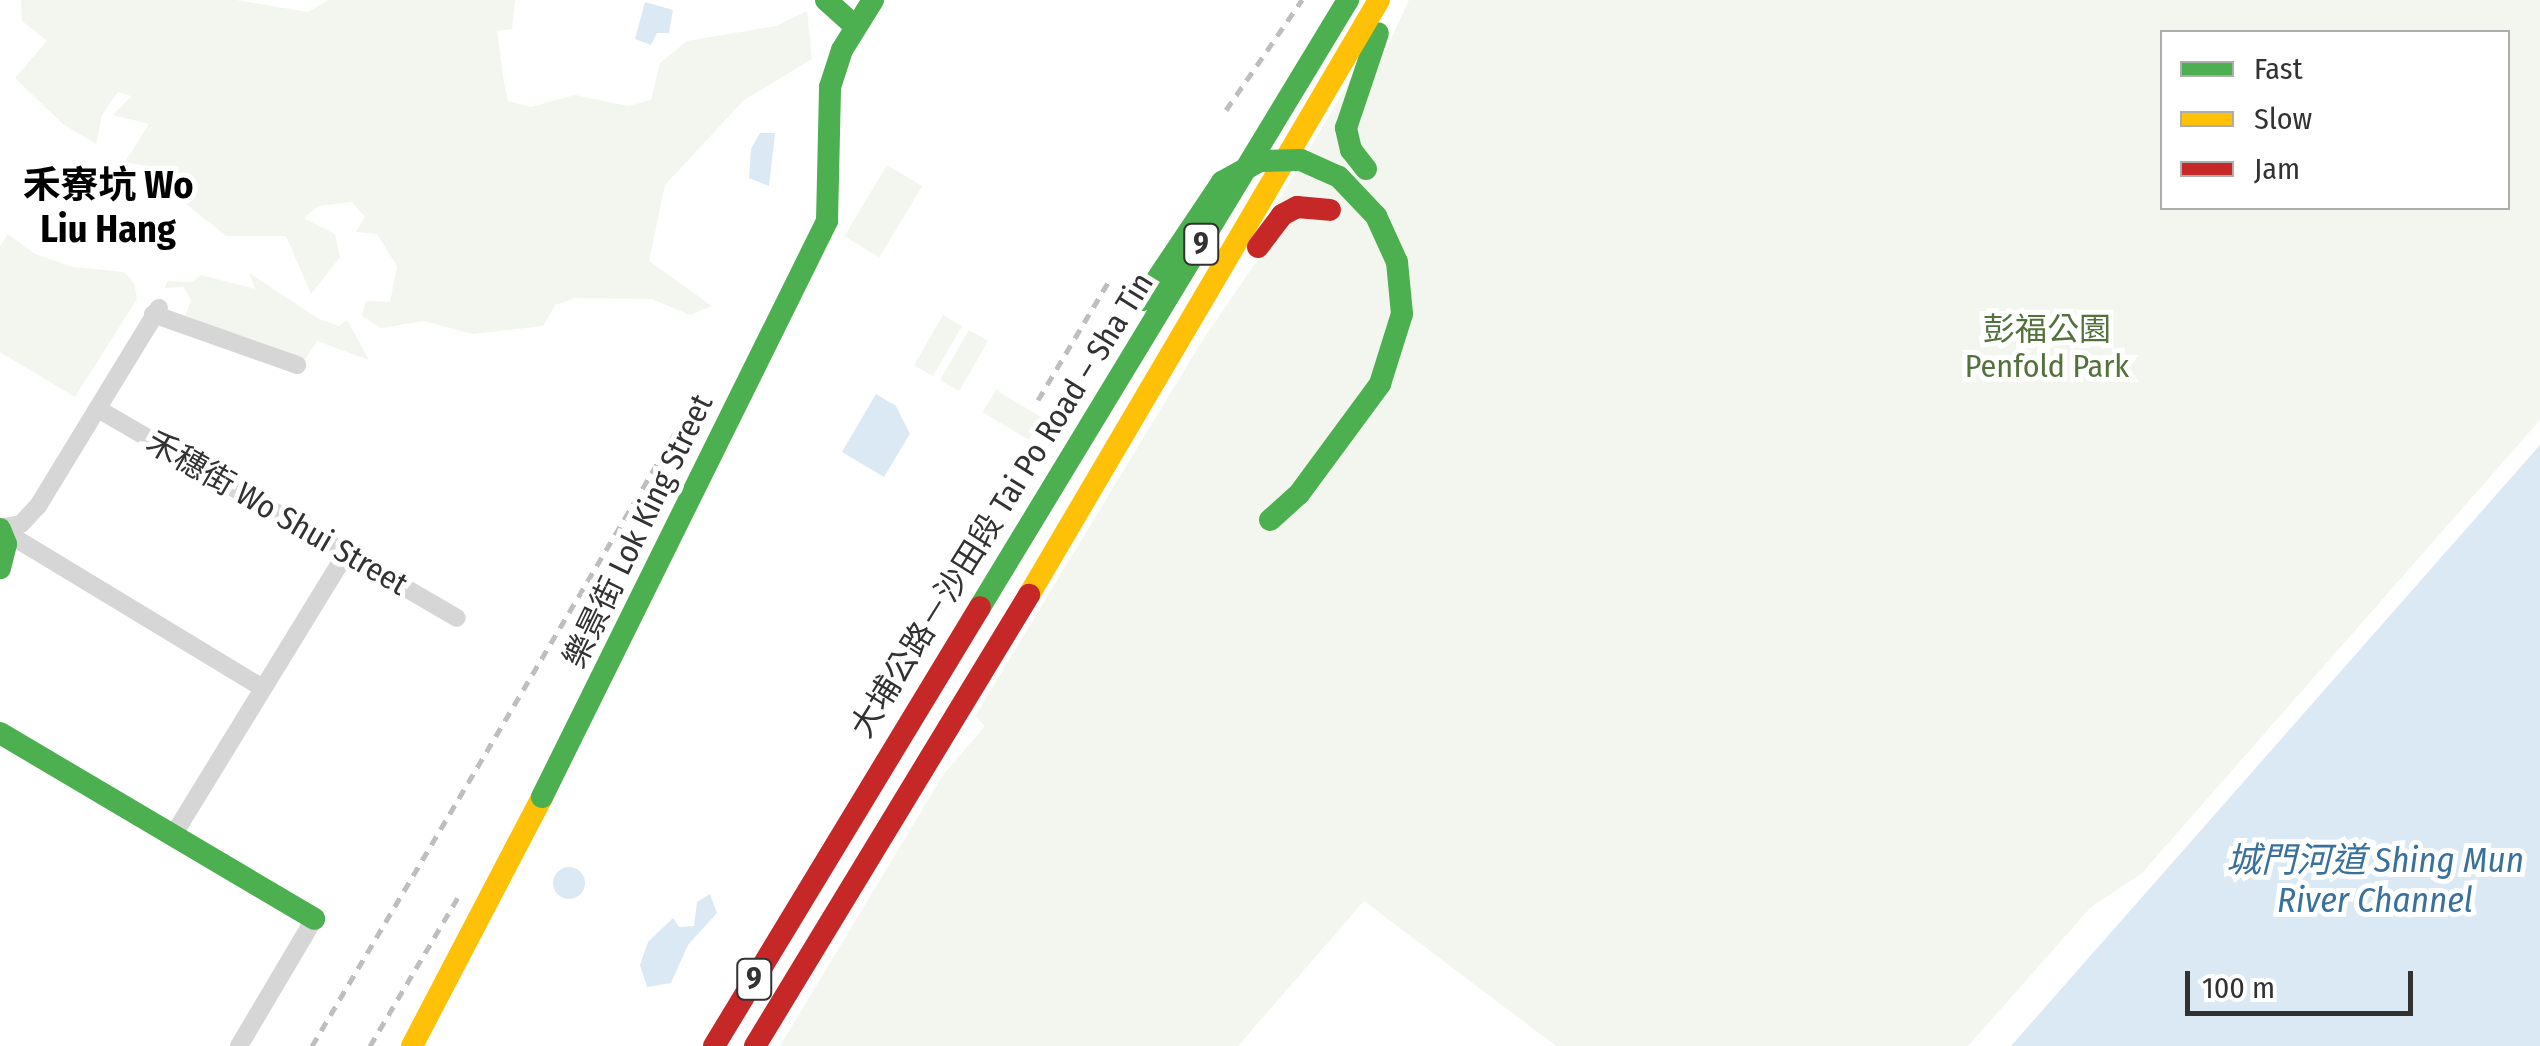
<!DOCTYPE html>
<html>
<head>
<meta charset="utf-8">
<style>
  body { margin:0 }
  #map { position:relative; width:2540px; height:1046px; overflow:hidden; background:#fff; font-family:"Fira Sans Condensed","Noto Sans TC",sans-serif }
  div>[style] { position:absolute }
  [style*='--x'] { left:calc(var(--x)*1px); top:calc(var(--y)*1px); width:calc(var(--w)*1px); rotate:calc(var(--a)*1deg) }
  .green>* { inset:0; background:#f2f6ee; transform-origin:0 0 }
  .water>* { inset:0; background:#dbe9f4 }
  .round { border-radius:50% }
  .street>* { height:18px; margin:-9px; padding:0 9px; transform-origin:9px; border-radius:9px; background:#d6d6d6 }
  .fast>* { height:22px; margin:-11px; padding:0 11px; transform-origin:11px; border-radius:11px; background:#4caf50 }
  .slow>* { height:22px; margin:-11px; padding:0 11px; transform-origin:11px; border-radius:11px; background:#ffc107 }
  .jam>* { height:22px; margin:-11px; padding:0 11px; transform-origin:11px; border-radius:11px; background:#c62828 }
  .rail>* { height:5px; margin-top:-2.5px; transform-origin:0; background:repeating-linear-gradient(90deg,#bebebe 0 10px,transparent 0 18px) }
  .fast-bridge>* { height:22px; margin:-11px; padding:0 11px; transform-origin:11px; border-radius:11px; background:#4caf50 }
  span { translate:-50% -50%; white-space:nowrap; text-align:center; line-height:1.15; -webkit-text-stroke:10px #fff; paint-order:stroke }
  .shield-label span { padding:2px 8px; background:#fff; border:2px solid; border-radius:8px; -webkit-text-stroke-width:0 }
  .shield-label { font-size:30px; color:#323232; font-weight:700 }
  .park-label { font-size:32px; color:#53723b }
  .street-label { font-size:32px; color:#323232 }
  .water-label { font-size:35px; color:#39719c; font-style:italic }
  .quarter-label { font-size:38px; color:#000; font-weight:700 }
  .legend { position:absolute; left:2160px; top:30px; width:350px; height:180px; box-sizing:border-box; background:#fff; border:2px solid #adadad; margin:0; padding:12px 18px; list-style:none; font-size:30px; color:#323232 }
  .legend li { display:flex; align-items:center; gap:20px; height:50px }
  .legend b { width:50px; border:2px solid #adadad }
  .scale { position:absolute; left:2185px; top:971px; width:228px; height:45px; box-sizing:border-box; border:5px solid #323232; border-top:0; padding-left:12px; font-size:30px; line-height:35px; white-space:nowrap; color:#323232; -webkit-text-stroke:8px #fff; paint-order:stroke }
</style>
</head>
<body>
<div id="map">
  <div class="green">
    <i style="clip-path:polygon(21px 0,236px 0,308px 12px,328px 0,515px 0,512px 29px,497px 31px,504px 82px,508px 101px,531px 107px,575px 95px,628px 106px,651px 100px,660px 63px,687px 41px,776px 26px,807px 11px,812px 59px,744px 100px,665px 185px,649px 261px,712px 306px,690px 315px,652px 299px,576px 298px,555px 305px,543px 326px,472px 334px,424px 321px,381px 328px,362px 316px,366px 301px,390px 302px,397px 266px,377px 234px,356px 232px,365px 217px,352px 202px,318px 206px,304px 218px,335px 234px,340px 257px,311px 294px,286px 236px,226px 236px,185px 203px,180px 188px,155px 200px,148px 166px,125px 162px,149px 124px,113px 115px,131px 96px,118px 92px,102px 115px,96px 144px,63px 124px,15px 78px,47px 41px,22px 21px)"></i>
    <i style="clip-path:polygon(evenodd,1409px 0,2540px 0,2540px 420px,2142px 873px,2091px 907px,1968px 1046px,1556px 1046px,1364px 901px,1238px 1046px,780px 1046px,943px 775px,985px 726px,975px 716px,1202px 341px,1272px 239px,1261px 230px,1351px 79px,1369px 87px,1409px 0,2162px 32px,2508px 32px,2508px 208px,2162px 208px,2162px 32px)"></i>
    <i style="left:887px;top:165px;width:41px;height:83px;rotate:31deg"></i>
    <i style="clip-path:polygon(8px 234px,35px 254px,73px 267px,124px 272px,134px 283px,137px 299px,75px 397px,0 352px,0 246px)"></i>
    <i style="clip-path:polygon(249px 273px,319px 319px,339px 326px,347px 320px,369px 360px,317px 341px,298px 370px,185px 316px,191px 301px,184px 287px,165px 288px,167px 281px,192px 282px,201px 275px,255px 289px)"></i>
    <i style="left:943px;top:315px;width:22px;height:58px;rotate:30deg"></i>
    <i style="left:969px;top:330px;width:22px;height:58px;rotate:30deg"></i>
    <i style="left:996px;top:390px;width:54px;height:26px;rotate:31deg"></i>
  </div>
  <div class="water">
    <i style="clip-path:polygon(645px 2px,673px 10px,669px 33px,657px 33px,651px 45px,635px 39px)"></i>
    <i style="clip-path:polygon(760px 133px,775px 133px,769px 186px,749px 178px,751px 149px)"></i>
    <i style="clip-path:polygon(876px 394px,896px 406px,910px 434px,884px 477px,842px 452px)"></i>
    <i style="clip-path:polygon(2540px 445px,2540px 1046px,2011px 1046px)"></i>
    <i class="round" style="left:553px;top:867px;width:32px;height:32px"></i>
    <i style="clip-path:polygon(710px 894px,717px 913px,688px 945px,671px 983px,647px 987px,640px 965px,648px 942px,673px 918px,679px 927px,694px 926px,697px 902px)"></i>
  </div>
  <div class="street">
    <i style="--x:153;--y:314;--w:153;--a:19.5"></i>
    <i style="--x:98;--y:409;--w:415;--a:30.2"></i>
    <i style="--x:0;--y:528;--w:21;--a:-11"></i>
    <i style="--x:21;--y:524;--w:25;--a:-47"></i>
    <i style="--x:38;--y:506;--w:232;--a:-58.6"></i>
    <i style="--x:0;--y:529;--w:307;--a:31.2"></i>
    <i style="--x:174;--y:834;--w:329;--a:-58.5"></i>
    <i style="--x:239;--y:1046;--w:147;--a:-59.4"></i>
  </div>
  <div class="fast">
    <i style="--x:826;--y:0;--w:39;--a:42"></i>
    <i style="--x:830;--y:87;--w:39;--a:-72"></i>
    <i style="--x:842;--y:50;--w:59;--a:-58.2"></i>
    <i style="--x:1366;--y:169;--w:24;--a:-128"></i>
    <i style="--x:1351;--y:150;--w:23;--a:-103"></i>
    <i style="--x:1346;--y:128;--w:100;--a:-71.4"></i>
    <i style="--x:1270;--y:520;--w:39;--a:-42"></i>
    <i style="--x:1299;--y:494;--w:137;--a:-53.6"></i>
    <i style="--x:1380;--y:384;--w:73;--a:-72.6"></i>
    <i style="--x:1402;--y:314;--w:52;--a:-95.5"></i>
    <i style="--x:1397;--y:262;--w:51;--a:-114.5"></i>
    <i style="--x:1376;--y:216;--w:54;--a:-133.5"></i>
    <i style="--x:1339;--y:177;--w:42;--a:-155.9"></i>
    <i style="--x:0;--y:529;--w:16;--a:68"></i>
    <i style="--x:6;--y:544;--w:25;--a:104"></i>
    <i style="--x:980;--y:607;--w:710;--a:-58.77"></i>
    <i style="--x:0;--y:733;--w:365;--a:30.6"></i>
  </div>
  <div class="slow">
    <i style="--x:1029;--y:595;--w:690;--a:-59.53"></i>
    <i style="--x:412;--y:1046;--w:281;--a:-62.4"></i>
  </div>
  <div class="jam">
    <i style="--x:1258;--y:247;--w:40;--a:-53"></i>
    <i style="--x:1282;--y:215;--w:17;--a:-28"></i>
    <i style="--x:1297;--y:207;--w:33;--a:5"></i>
    <i style="--x:714;--y:1046;--w:513;--a:-58.79"></i>
    <i style="--x:755;--y:1046;--w:528;--a:-58.72"></i>
  </div>
  <div class="rail">
    <i style="--x:1226;--y:110;--w:134;--a:-55.4"></i>
    <i style="--x:1038;--y:400;--w:141;--a:-59.2"></i>
    <i style="--x:312;--y:1046;--w:739;--a:-59.34"></i>
    <i style="--x:370;--y:1046;--w:177;--a:-59.4"></i>
  </div>
  <div class="fast-bridge">
    <i style="--x:1143;--y:300;--w:142;--a:-56.2"></i>
    <i style="--x:1222;--y:182;--w:43;--a:-28.9"></i>
    <i style="--x:1260;--y:161;--w:41;--a:-1.4"></i>
    <i style="--x:542;--y:797;--w:643;--a:-63.67"></i>
    <i style="--x:827;--y:221;--w:134;--a:-88.7"></i>
  </div>
  <div class="shield-label">
    <span style="left:1201px;top:244px">9</span>
    <span style="left:754px;top:979px">9</span>
  </div>
  <div class="park-label">
    <span style="left:2047px;top:348px">彭福公園<br>Penfold Park</span>
  </div>
  <div class="street-label">
    <span style="left:1002px;top:505px;rotate:-58deg">大埔公路－沙田段 Tai Po Road – Sha Tin</span>
    <span style="left:277px;top:513px;rotate:30deg">禾穗街 Wo Shui Street</span>
    <span style="left:638px;top:531px;rotate:-64deg">樂景街 Lok King Street</span>
  </div>
  <div class="water-label">
    <span style="left:2375px;top:880px">城門河道 Shing Mun<br>River Channel</span>
  </div>
  <div class="quarter-label">
    <span style="left:108px;top:208px">禾寮坑 Wo<br>Liu Hang</span>
  </div>
  <ul class="legend">
  <li><b style="height:12px;background:#4caf50"></b>Fast</li>
  <li><b style="height:12px;background:#ffc107"></b>Slow</li>
  <li><b style="height:12px;background:#c62828"></b>Jam</li>
  </ul>
  <div class="scale">100 m</div>
</div>
</body>
</html>
